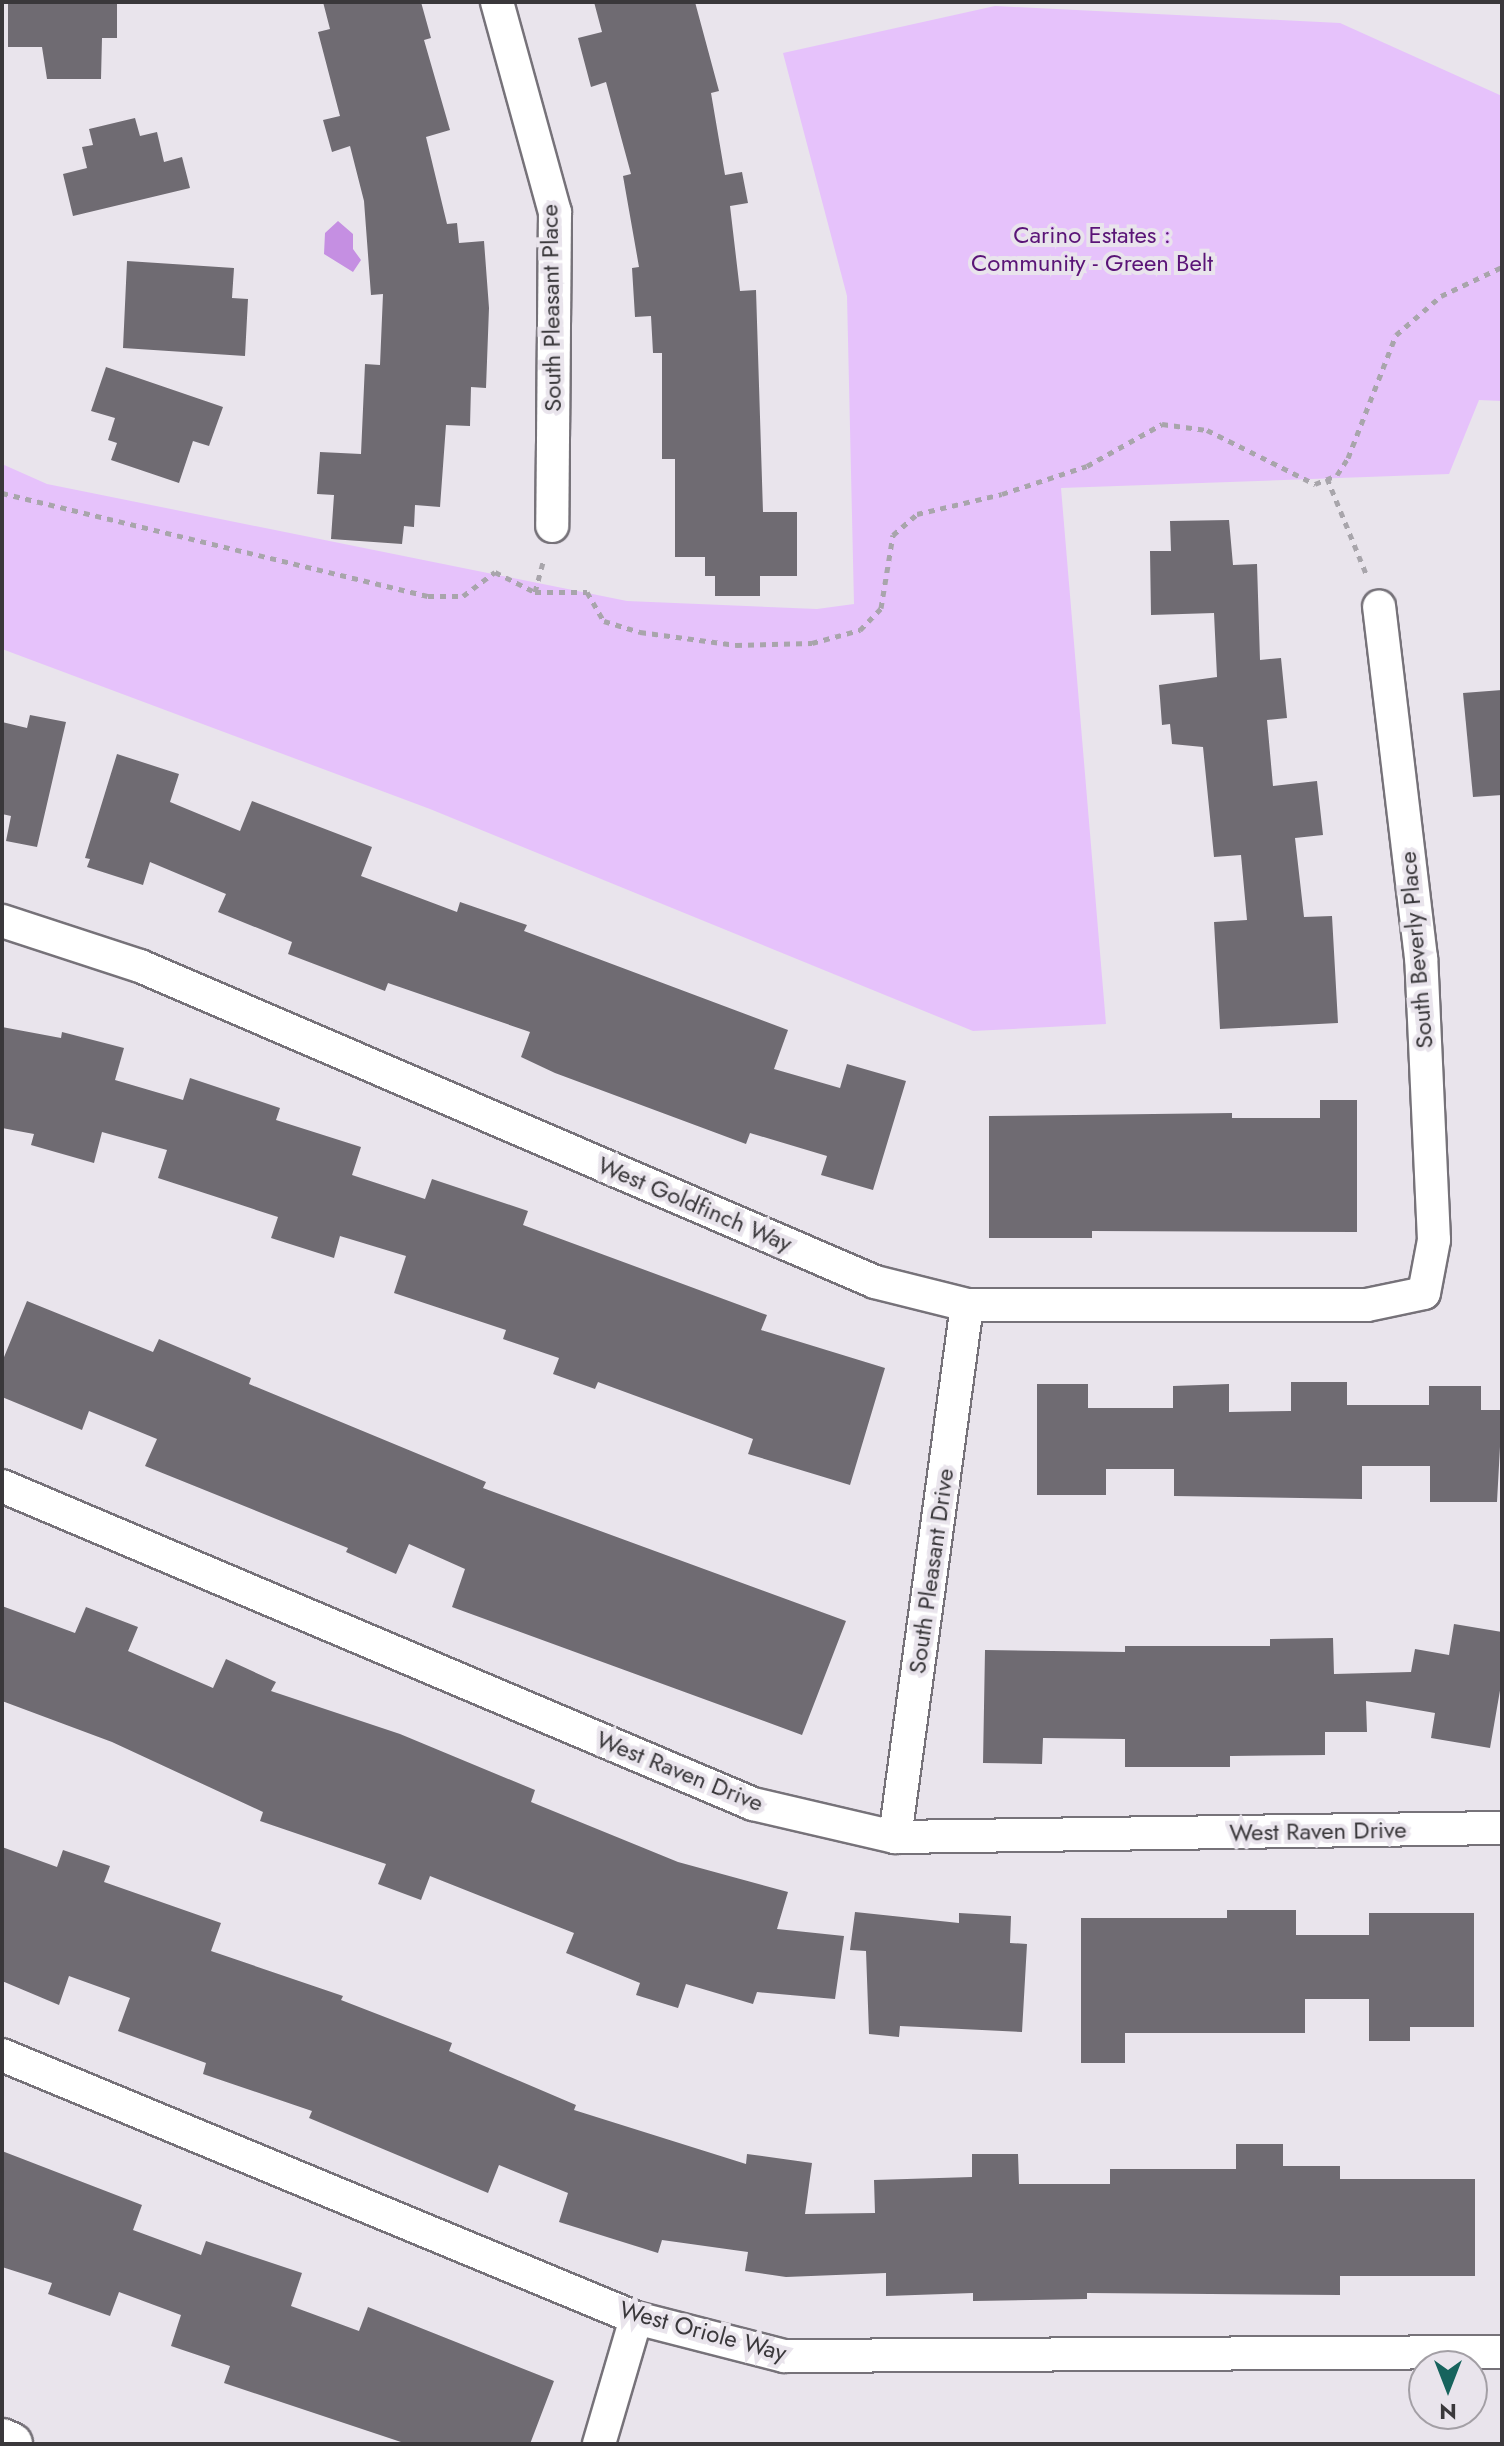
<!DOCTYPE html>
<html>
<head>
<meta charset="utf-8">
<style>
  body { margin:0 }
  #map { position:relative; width:1504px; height:2446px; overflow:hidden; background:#e9e4ec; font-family:Jost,sans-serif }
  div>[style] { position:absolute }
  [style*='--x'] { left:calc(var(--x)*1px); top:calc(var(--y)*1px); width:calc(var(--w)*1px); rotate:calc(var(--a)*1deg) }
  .green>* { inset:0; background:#e6c2fb }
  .water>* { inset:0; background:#c58fe2 }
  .building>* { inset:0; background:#6f6b72 }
  .path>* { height:5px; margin-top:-2.5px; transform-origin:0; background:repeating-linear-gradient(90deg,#a8a5ab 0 6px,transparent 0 12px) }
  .roads { filter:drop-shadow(2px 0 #767279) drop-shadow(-2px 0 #767279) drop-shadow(0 2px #767279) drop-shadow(0 -2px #767279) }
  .minor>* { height:32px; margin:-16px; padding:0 16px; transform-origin:16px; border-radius:16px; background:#fff }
  .tertiary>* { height:42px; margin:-21px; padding:0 21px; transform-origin:21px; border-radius:21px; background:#fff }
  span { translate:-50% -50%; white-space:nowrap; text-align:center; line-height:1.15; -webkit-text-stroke:8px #e9e4ec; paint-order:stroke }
  .park-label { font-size:24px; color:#5a1477 }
  .street-label { font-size:24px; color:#3a383b }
  .frame { position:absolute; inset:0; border:4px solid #3a383b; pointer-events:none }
  .north { position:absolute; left:1408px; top:2350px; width:80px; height:80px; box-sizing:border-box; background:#e9e4ec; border:2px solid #a39fa5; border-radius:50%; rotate:180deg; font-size:22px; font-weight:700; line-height:32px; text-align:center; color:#3a383b }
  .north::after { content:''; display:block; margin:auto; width:28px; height:36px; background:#17635d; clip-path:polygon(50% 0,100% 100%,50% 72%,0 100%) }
</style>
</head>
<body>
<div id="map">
  <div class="green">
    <i style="clip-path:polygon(995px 6px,1340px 23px,1502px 96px,1502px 401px,1479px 400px,1449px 474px,1061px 488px,1106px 1024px,973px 1031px,430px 809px,2px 649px,2px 464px,47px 484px,627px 601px,817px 609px,854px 604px,847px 296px,783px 53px)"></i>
  </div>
  <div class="water">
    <i style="clip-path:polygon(338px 221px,353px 234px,353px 249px,361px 260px,353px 272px,324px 254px,325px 233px)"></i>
  </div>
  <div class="building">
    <i style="clip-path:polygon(8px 2px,117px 2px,117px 38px,102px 38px,101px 79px,47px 79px,42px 47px,8px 47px)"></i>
    <i style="clip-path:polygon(323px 2px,421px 2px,431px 38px,424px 40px,450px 130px,426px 137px,447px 224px,457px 223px,459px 243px,484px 241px,489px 308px,486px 388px,471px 387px,470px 426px,446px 425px,440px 507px,415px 505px,414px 527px,404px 526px,402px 544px,331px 539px,334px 495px,317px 494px,320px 452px,361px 454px,365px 364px,380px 365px,383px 294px,371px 295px,364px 201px,350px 146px,332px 152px,323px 120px,340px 116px,318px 32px,330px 29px)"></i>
    <i style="clip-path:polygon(594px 2px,695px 2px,719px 91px,711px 93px,725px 175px,742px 172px,748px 203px,730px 206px,740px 291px,756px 290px,763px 512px,797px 512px,797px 576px,760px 576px,760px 596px,715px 596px,715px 576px,705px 576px,705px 557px,675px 557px,675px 459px,662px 459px,662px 353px,653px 353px,651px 316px,635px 317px,632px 268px,639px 267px,623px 176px,631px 174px,606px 82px,591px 87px,578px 38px,602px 32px)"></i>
    <i style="clip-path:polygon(135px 118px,140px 136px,157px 132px,164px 162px,182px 157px,190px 188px,73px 216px,63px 174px,87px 168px,82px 147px,93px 145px,89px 129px)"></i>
    <i style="clip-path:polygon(127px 261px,234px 268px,232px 298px,248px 299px,245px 356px,123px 348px)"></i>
    <i style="clip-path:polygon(106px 367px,223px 407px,209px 446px,193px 441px,179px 483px,111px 460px,117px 443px,108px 440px,115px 418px,91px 411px)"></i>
    <i style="clip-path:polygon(1229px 520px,1233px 565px,1257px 564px,1260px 660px,1281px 658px,1287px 718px,1267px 720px,1273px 786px,1317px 781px,1323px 835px,1295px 838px,1304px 917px,1332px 916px,1338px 1023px,1220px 1029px,1214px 922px,1247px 920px,1241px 855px,1214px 857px,1203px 747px,1172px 744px,1170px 724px,1162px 725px,1159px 685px,1217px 677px,1214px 613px,1151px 615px,1150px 551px,1171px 551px,1170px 521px)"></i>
    <i style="clip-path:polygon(1502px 690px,1502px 795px,1473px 797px,1463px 693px)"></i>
    <i style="clip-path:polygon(30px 715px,66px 722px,37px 847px,6px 841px,11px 816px,2px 814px,2px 722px,27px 728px)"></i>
    <i style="clip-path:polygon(117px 754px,179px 774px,170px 802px,240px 831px,252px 801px,372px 847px,361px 876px,457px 912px,460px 902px,527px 925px,524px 931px,788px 1030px,774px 1069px,840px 1088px,847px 1064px,906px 1081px,873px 1190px,821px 1175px,827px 1156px,750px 1133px,746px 1144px,555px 1073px,521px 1057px,530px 1032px,388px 983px,385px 991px,288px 954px,292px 942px,218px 912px,226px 894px,150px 862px,143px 885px,87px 867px,90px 859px,85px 858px)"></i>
    <i style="clip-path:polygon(2px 1027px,61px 1038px,62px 1032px,124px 1048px,115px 1080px,183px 1100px,190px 1078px,280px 1108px,276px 1120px,361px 1147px,352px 1175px,425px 1199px,432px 1179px,528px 1211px,523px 1225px,767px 1315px,761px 1330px,885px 1368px,850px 1485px,748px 1454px,753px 1439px,598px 1382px,595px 1389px,553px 1374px,559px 1358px,503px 1339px,506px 1330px,394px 1293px,406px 1256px,340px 1236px,334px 1258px,271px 1238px,278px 1217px,158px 1178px,167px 1150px,102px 1132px,94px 1163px,31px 1145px,34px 1134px,2px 1128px)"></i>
    <i style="clip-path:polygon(1320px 1100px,1357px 1100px,1357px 1232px,1092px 1231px,1092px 1238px,989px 1238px,989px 1116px,1232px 1113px,1232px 1118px,1320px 1118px)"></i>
    <i style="clip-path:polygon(27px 1301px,153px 1352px,159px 1339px,251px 1378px,249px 1384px,486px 1482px,483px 1488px,846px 1621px,802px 1735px,452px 1607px,465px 1569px,409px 1544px,396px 1574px,346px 1552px,348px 1548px,145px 1466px,157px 1439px,89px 1411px,82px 1430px,2px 1397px,2px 1362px)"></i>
    <i style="clip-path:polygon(1291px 1382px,1347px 1382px,1347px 1405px,1429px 1405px,1429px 1386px,1481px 1386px,1481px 1410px,1502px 1410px,1497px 1502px,1430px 1502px,1430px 1466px,1362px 1466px,1362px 1499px,1174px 1496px,1174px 1469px,1106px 1469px,1106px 1495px,1037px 1495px,1037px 1384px,1088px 1384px,1088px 1408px,1173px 1408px,1173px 1386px,1229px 1384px,1229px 1412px,1291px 1411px)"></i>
    <i style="clip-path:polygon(2px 1606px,75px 1633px,86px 1607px,138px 1627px,128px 1651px,213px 1688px,226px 1659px,276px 1682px,271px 1691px,400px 1734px,535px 1790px,531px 1802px,678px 1862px,788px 1892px,777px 1929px,844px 1936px,835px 1999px,757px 1992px,753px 2004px,686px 1984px,678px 2008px,636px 1995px,640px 1983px,566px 1953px,574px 1933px,430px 1876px,421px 1900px,378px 1884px,386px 1864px,260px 1821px,263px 1812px,112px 1742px,2px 1701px)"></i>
    <i style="clip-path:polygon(1454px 1624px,1502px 1632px,1502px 1679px,1490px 1748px,1431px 1738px,1435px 1713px,1366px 1701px,1367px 1732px,1325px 1732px,1325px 1755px,1230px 1756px,1230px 1767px,1125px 1767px,1125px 1739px,1043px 1738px,1042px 1764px,983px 1763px,985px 1650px,1125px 1652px,1125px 1646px,1270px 1646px,1270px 1639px,1333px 1638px,1334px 1674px,1411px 1672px,1415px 1649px,1449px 1655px)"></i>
    <i style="clip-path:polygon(2px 1847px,57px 1867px,63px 1850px,110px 1866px,104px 1882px,221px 1923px,211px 1951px,343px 1996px,341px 2000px,452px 2043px,449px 2051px,576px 2105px,574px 2110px,746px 2164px,747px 2154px,812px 2163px,805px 2214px,875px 2213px,874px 2180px,972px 2177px,972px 2154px,1018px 2154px,1019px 2184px,1110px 2184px,1110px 2169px,1236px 2169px,1236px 2144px,1283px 2144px,1283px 2166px,1340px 2166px,1340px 2179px,1475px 2179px,1475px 2276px,1340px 2276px,1340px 2295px,1087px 2293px,1087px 2299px,973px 2301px,973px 2293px,886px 2296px,886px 2273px,786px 2277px,745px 2271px,748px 2252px,662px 2240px,658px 2253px,559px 2222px,568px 2193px,499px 2165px,488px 2193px,309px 2118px,312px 2111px,203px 2074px,206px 2063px,118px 2031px,130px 1998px,69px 1976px,59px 2005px,2px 1981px)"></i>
    <i style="clip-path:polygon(1227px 1910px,1296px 1910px,1296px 1935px,1369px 1935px,1369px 1913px,1474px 1913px,1474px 2027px,1410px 2027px,1410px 2041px,1369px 2041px,1369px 1999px,1305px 1999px,1305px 2033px,1125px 2033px,1125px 2063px,1081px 2063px,1081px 1918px,1227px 1918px)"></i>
    <i style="clip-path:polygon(855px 1912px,959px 1923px,959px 1913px,1011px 1916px,1010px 1943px,1027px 1944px,1022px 2032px,900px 2026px,899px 2037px,869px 2034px,866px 1951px,850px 1950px)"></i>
    <i style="clip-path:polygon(2px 2151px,142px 2205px,133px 2230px,201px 2255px,206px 2241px,302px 2273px,291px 2306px,359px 2331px,368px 2307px,554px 2381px,530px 2444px,407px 2444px,224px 2383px,230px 2366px,171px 2346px,181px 2315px,119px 2292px,110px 2316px,48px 2294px,52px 2283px,2px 2267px)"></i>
  </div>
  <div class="path">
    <i style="--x:1327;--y:478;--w:106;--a:67.8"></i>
    <i style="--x:2;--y:493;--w:438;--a:13.6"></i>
    <i style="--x:428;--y:596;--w:35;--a:0"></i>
    <i style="--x:463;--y:596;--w:40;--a:-37"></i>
    <i style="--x:495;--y:572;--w:45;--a:26.6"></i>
    <i style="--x:535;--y:592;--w:52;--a:0"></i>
    <i style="--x:587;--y:592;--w:34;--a:60"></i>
    <i style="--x:604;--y:621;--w:38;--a:17"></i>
    <i style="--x:640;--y:632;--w:97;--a:7.7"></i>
    <i style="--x:736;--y:645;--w:76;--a:-1.5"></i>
    <i style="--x:812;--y:643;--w:50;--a:-15.2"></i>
    <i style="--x:860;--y:630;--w:30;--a:-46"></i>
    <i style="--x:881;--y:608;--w:74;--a:-80.7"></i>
    <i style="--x:893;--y:535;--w:32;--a:-41"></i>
    <i style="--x:917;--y:514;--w:87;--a:-13.2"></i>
    <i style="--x:1002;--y:494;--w:89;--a:-18.2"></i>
    <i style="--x:1087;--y:466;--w:86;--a:-29.2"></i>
    <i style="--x:1162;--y:424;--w:45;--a:7.6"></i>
    <i style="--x:1207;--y:430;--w:121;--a:26.6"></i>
    <i style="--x:1315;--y:484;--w:24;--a:-22"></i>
    <i style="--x:1337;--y:475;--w:20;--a:-57"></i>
    <i style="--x:1348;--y:458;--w:132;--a:-68.7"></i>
    <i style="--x:1396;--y:335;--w:60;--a:-40.9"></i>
    <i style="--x:1441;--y:296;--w:68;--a:-25.4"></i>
    <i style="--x:535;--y:592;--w:34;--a:-75"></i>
  </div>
  <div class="roads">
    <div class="minor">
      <i style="--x:497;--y:2;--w:218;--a:74.6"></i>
      <i style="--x:555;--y:212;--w:314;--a:90.5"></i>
      <i style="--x:2;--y:921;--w:145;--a:18.1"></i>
      <i style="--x:140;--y:966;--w:800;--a:23.26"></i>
      <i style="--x:875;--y:1282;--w:95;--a:14"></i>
      <i style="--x:967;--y:1305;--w:400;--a:0"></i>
      <i style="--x:1367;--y:1305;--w:58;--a:-11.9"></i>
      <i style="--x:1424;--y:1293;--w:54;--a:-79.3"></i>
      <i style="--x:1434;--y:1240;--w:282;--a:-92.6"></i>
      <i style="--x:1421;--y:958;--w:354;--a:-96.8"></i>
      <i style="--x:2;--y:1486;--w:816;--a:22.95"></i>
      <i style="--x:753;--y:1804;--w:146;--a:13.1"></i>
      <i style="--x:895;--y:1837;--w:607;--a:-0.85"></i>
      <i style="--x:895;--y:1837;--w:537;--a:-82.29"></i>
      <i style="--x:2;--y:2055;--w:686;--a:22.53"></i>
      <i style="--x:636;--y:2318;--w:153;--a:14.4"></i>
      <i style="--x:784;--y:2356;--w:718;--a:-0.32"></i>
      <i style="--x:599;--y:2444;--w:131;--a:-73.6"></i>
    </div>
    <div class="tertiary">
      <i style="--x:2;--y:2440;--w:10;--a:24"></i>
    </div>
  </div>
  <div class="park-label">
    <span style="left:1092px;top:249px">Carino Estates :<br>Community - Green Belt</span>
  </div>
  <div class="street-label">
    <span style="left:551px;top:308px;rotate:-91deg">South Pleasant Place</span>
    <span style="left:1416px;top:950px;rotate:-95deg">South Beverly Place</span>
    <span style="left:695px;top:1204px;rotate:23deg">West Goldfinch Way</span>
    <span style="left:931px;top:1571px;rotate:-82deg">South Pleasant Drive</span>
    <span style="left:680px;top:1771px;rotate:22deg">West Raven Drive</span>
    <span style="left:1318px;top:1831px;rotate:-1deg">West Raven Drive</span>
    <span style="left:703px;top:2331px;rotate:15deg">West Oriole Way</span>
  </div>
  <div class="frame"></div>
  <div class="north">N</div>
</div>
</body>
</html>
